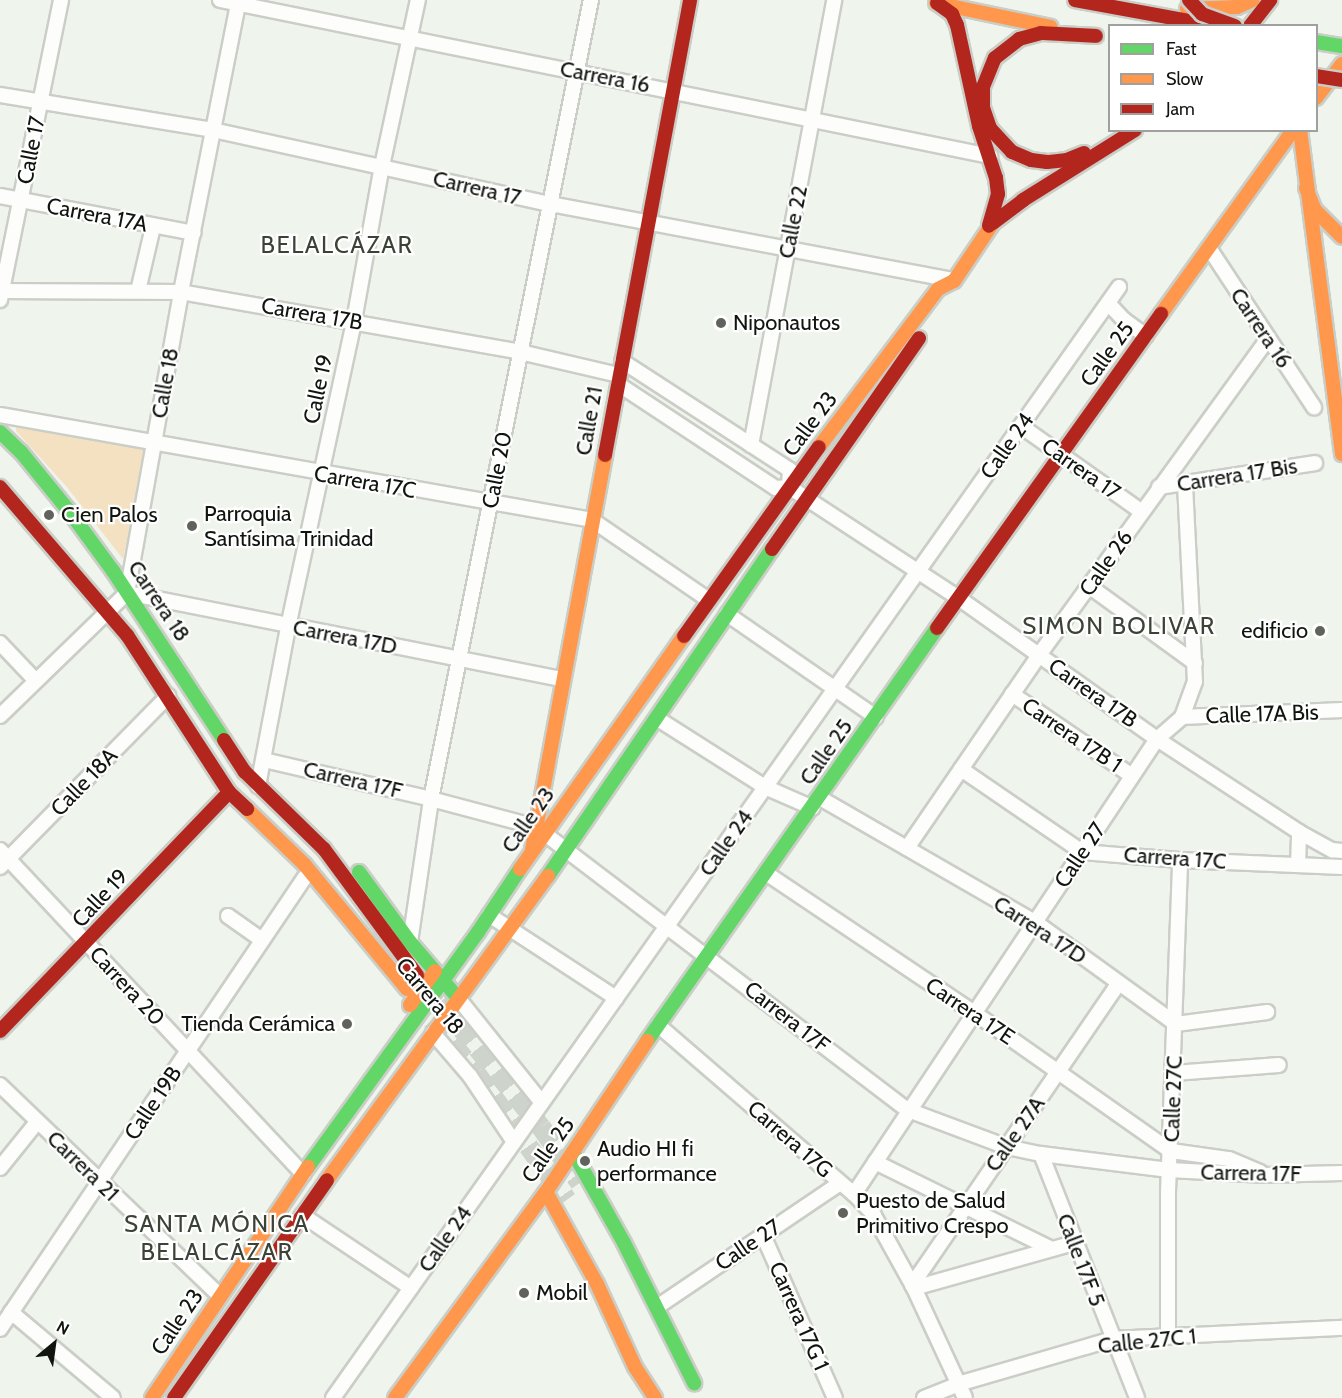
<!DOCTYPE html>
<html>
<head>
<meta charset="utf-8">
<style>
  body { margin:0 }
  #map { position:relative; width:1342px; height:1398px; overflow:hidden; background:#eff4ec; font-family:Cabin,sans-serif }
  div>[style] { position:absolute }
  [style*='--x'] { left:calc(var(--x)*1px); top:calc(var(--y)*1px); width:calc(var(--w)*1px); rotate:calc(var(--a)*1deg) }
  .green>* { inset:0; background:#f4e1c2 }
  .secondary-tunnel>* { height:20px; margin-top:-10px; transform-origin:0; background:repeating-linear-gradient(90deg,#ced3cb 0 20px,transparent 0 30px) }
  .roads { filter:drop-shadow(2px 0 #cacec7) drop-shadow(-2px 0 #cacec7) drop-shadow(0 2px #cacec7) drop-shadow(0 -2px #cacec7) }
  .street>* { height:14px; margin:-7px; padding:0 7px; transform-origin:7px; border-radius:7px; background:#fdfdfc }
  .fast>* { height:14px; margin:-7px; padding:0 7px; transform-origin:7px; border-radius:7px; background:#63d668 }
  .slow>* { height:14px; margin:-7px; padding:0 7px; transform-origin:7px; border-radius:7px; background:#ff974d }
  .jam>* { height:14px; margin:-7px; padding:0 7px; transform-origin:7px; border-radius:7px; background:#b3261e }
  .bridges { filter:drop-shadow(2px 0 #cacec7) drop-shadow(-2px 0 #cacec7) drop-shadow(0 2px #cacec7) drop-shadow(0 -2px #cacec7) }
  .jam-bridge>* { height:14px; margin:-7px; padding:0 7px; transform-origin:7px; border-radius:7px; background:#b3261e }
  .dots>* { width:16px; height:16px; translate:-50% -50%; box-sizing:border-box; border:3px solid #fff; border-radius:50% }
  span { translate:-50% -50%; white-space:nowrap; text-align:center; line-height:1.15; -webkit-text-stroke:4.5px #fff; paint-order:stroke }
  .street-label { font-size:22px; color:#11150f }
  .poi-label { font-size:22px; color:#11150f }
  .left { translate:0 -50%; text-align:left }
  .right { translate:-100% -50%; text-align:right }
  .neighbourhood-label { font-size:24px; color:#3b4337; letter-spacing:1.5px }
  .legend { position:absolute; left:1108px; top:24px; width:210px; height:108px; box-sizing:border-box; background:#fff; border:2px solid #a0a19f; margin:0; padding:8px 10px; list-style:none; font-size:18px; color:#11150f }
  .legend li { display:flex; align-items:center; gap:12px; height:30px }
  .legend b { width:30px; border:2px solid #a0a19f }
  .north { position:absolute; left:24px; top:1314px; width:60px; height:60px; -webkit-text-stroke:4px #fff; paint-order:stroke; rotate:29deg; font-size:16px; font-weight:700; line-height:24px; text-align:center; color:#11150f }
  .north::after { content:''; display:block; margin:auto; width:21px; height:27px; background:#11150f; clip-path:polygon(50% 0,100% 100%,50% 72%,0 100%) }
</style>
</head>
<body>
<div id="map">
  <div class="green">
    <i style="clip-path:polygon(17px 421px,148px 445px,123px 559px,66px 486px,16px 431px)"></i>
  </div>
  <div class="secondary-tunnel">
    <i style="--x:413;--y:997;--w:99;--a:50.3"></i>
    <i style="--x:476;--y:1073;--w:156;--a:54.4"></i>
    <i style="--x:440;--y:1002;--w:161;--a:51.1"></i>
    <i style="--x:541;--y:1127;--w:68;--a:55.1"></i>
  </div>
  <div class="roads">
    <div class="street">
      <i style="--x:220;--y:0;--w:786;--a:11.45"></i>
      <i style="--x:0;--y:95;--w:216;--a:9.3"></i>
      <i style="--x:213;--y:130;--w:345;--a:12.4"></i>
      <i style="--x:550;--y:204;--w:409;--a:10.7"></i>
      <i style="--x:0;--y:196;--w:197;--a:10.8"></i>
      <i style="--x:1209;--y:248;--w:191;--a:56.6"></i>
      <i style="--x:0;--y:291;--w:181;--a:0.3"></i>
      <i style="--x:181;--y:292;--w:344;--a:10"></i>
      <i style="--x:520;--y:352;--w:102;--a:13.1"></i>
      <i style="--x:138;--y:291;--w:66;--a:-76.8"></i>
      <i style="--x:0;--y:300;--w:306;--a:-78.5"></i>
      <i style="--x:1108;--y:303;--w:23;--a:47"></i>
      <i style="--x:1124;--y:320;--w:27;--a:36"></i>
      <i style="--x:622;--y:361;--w:200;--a:33"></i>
      <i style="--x:790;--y:470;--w:15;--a:94"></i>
      <i style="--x:618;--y:384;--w:189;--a:33.4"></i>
      <i style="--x:776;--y:488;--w:13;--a:-4"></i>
      <i style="--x:789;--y:487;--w:204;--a:33.2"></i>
      <i style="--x:960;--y:599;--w:242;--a:35.4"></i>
      <i style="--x:1157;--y:739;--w:170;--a:33.2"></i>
      <i style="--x:1299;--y:832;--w:38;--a:29"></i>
      <i style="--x:1332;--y:850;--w:10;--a:6"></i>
      <i style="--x:0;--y:415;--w:601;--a:10.06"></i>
      <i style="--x:592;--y:520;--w:142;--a:34.4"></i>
      <i style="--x:1021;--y:426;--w:148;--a:35.4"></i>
      <i style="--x:751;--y:445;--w:453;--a:-79.4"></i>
      <i style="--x:1159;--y:487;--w:158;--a:-8.7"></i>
      <i style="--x:1089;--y:586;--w:131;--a:36"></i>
      <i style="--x:127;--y:593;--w:444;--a:11.2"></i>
      <i style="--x:727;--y:614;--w:181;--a:34.7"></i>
      <i style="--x:0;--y:643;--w:52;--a:46.5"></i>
      <i style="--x:1012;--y:694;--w:145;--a:34.3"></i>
      <i style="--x:0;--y:716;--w:177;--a:-44.1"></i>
      <i style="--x:127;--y:593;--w:306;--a:-79.8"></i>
      <i style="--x:181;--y:292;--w:298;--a:-78.8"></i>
      <i style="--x:1182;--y:717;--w:160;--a:-2.5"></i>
      <i style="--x:658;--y:719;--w:127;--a:32.4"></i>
      <i style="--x:765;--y:787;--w:52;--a:23.6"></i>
      <i style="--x:264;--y:760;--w:171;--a:13.1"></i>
      <i style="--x:431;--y:799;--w:109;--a:14.9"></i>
      <i style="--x:536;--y:827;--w:467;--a:37.3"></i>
      <i style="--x:908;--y:1110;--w:106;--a:20.5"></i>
      <i style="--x:1007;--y:1147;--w:35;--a:12"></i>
      <i style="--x:1041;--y:1154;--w:129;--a:7.1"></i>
      <i style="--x:1169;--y:1170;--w:96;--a:3"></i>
      <i style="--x:1265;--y:1175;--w:77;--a:-1.5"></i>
      <i style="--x:961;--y:769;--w:147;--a:34.4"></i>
      <i style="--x:1082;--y:852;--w:98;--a:4.7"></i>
      <i style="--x:1180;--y:860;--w:162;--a:2.5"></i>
      <i style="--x:258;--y:786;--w:162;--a:-79.3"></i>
      <i style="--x:288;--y:627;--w:313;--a:-77.8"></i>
      <i style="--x:354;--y:321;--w:158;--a:-79.8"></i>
      <i style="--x:382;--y:166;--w:170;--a:-77.8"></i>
      <i style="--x:820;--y:798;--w:248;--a:30"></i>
      <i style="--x:1035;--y:922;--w:174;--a:35.9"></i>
      <i style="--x:1176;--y:1024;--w:92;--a:-7.5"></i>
      <i style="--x:907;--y:848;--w:234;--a:-55.6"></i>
      <i style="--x:1039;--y:655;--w:390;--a:-54.1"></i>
      <i style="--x:0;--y:850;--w:444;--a:46.9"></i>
      <i style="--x:1298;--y:865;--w:33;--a:-88"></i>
      <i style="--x:0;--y:867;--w:240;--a:-45.5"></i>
      <i style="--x:766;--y:873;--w:249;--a:33.9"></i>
      <i style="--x:973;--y:1012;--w:242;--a:35.1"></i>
      <i style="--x:1171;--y:1151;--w:59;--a:7.9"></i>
      <i style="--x:1229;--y:1159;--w:34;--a:23"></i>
      <i style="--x:489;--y:915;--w:152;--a:33.2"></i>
      <i style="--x:228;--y:916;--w:42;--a:35.2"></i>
      <i style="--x:410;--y:942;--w:145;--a:-81.6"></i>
      <i style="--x:431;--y:799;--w:815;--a:-78.68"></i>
      <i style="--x:458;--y:998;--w:134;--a:51.3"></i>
      <i style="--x:658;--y:1025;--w:259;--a:40.8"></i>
      <i style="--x:854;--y:1194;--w:28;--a:46"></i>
      <i style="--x:873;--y:1214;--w:85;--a:61"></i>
      <i style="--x:914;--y:1288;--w:121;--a:65.1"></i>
      <i style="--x:433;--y:1033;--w:57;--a:49.3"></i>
      <i style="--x:470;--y:1076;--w:79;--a:56.3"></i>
      <i style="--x:1174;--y:1073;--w:105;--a:-4.4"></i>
      <i style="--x:0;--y:1085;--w:305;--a:43.8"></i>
      <i style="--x:1041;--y:1154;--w:262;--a:68.5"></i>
      <i style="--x:875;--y:1162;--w:197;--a:26.2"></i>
      <i style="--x:0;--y:1168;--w:59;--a:-51.2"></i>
      <i style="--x:854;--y:1194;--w:547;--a:-56.34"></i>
      <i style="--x:1157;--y:739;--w:33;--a:-41"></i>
      <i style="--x:1182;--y:717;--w:37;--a:-70"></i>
      <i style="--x:1195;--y:682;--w:199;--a:-92.9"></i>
      <i style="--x:302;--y:1215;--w:131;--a:33.8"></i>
      <i style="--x:763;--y:1235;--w:178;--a:66.2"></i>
      <i style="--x:912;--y:1285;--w:366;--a:-55.6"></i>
      <i style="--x:914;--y:1288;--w:166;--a:-15.7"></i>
      <i style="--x:657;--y:1307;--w:221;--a:-34.1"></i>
      <i style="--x:11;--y:1312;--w:133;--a:40.1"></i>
      <i style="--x:0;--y:1329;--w:545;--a:-55.99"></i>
      <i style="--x:1168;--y:1337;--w:145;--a:-90"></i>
      <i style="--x:1168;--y:1192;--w:332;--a:-87.9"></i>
      <i style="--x:333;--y:1398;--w:1361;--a:-54.72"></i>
      <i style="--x:924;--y:1398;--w:37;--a:-22"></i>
      <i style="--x:958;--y:1384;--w:161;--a:-16.2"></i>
      <i style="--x:1113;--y:1339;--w:229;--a:-2.8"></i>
    </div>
    <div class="fast">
      <i style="--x:1316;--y:42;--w:26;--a:9"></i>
      <i style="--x:0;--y:432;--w:29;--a:44"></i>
      <i style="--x:21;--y:452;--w:76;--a:50.9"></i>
      <i style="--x:69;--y:511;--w:74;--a:53.7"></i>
      <i style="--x:113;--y:571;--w:202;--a:56.7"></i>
      <i style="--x:359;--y:872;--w:87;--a:53.9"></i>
      <i style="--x:410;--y:942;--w:74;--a:49.4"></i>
      <i style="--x:548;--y:876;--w:396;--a:-55.6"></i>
      <i style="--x:647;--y:1041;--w:505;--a:-54.92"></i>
      <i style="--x:573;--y:1152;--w:104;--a:60.7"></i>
      <i style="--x:624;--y:1243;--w:157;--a:63.4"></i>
      <i style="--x:308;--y:1167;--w:290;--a:-54.1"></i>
      <i style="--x:478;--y:932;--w:76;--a:-56.3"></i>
    </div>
    <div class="slow">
      <i style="--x:936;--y:3;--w:117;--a:11.8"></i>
      <i style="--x:1187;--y:9;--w:50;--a:-2.3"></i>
      <i style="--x:1237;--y:7;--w:17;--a:-24"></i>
      <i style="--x:1316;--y:98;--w:43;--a:-52.6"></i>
      <i style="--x:1300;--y:130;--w:327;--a:82.6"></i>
      <i style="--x:1306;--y:188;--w:24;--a:68"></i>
      <i style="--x:1315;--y:210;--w:38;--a:45"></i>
      <i style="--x:1161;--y:314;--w:226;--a:-54.3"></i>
      <i style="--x:819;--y:447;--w:198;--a:-53"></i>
      <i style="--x:938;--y:289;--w:18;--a:-27"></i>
      <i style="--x:954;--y:281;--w:70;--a:-56.1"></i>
      <i style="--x:247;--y:809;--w:79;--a:44"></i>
      <i style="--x:304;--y:864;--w:162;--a:50.5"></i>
      <i style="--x:532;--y:850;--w:402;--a:-79.5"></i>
      <i style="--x:520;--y:869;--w:285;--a:-54.9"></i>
      <i style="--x:410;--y:1005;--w:42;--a:-53.7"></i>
      <i style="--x:327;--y:1180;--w:376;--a:-54"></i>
      <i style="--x:546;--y:1192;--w:105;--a:61"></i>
      <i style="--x:597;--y:1284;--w:91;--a:65.4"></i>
      <i style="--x:635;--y:1367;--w:37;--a:57"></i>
      <i style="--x:152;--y:1398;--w:279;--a:-56"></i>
      <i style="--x:395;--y:1398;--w:255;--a:-53.8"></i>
      <i style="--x:546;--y:1192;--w:182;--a:-56.2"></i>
    </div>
    <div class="jam">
      <i style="--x:1075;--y:0;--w:143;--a:10.4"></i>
      <i style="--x:937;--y:3;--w:19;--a:36"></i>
      <i style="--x:952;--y:14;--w:12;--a:66"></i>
      <i style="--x:957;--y:25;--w:103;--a:77.7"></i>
      <i style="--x:979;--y:126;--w:55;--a:71.9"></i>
      <i style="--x:996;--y:178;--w:16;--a:83"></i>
      <i style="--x:998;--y:194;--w:33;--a:106"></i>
      <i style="--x:1250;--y:26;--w:33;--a:-52"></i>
      <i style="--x:1084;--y:153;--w:18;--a:158"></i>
      <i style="--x:1067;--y:160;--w:20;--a:174"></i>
      <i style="--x:1047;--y:162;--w:16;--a:-173"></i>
      <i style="--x:1031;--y:160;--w:21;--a:-157"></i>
      <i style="--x:1012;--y:152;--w:33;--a:-133"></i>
      <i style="--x:990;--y:128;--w:21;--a:-109"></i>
      <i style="--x:983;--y:108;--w:21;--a:-90"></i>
      <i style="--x:983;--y:87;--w:31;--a:-68"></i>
      <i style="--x:995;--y:58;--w:31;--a:-38"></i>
      <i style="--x:1019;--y:39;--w:23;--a:-15"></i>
      <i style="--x:1041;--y:33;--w:55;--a:3.1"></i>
      <i style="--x:993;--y:223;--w:38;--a:-37"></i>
      <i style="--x:1023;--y:200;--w:132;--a:-32"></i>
      <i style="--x:605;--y:455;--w:463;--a:-79.4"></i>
      <i style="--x:0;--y:487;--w:195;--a:49.4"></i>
      <i style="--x:127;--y:635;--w:187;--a:57"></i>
      <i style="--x:229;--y:792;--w:25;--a:43"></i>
      <i style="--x:772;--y:549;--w:257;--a:-55.1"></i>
      <i style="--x:937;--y:628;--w:386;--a:-54.5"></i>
      <i style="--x:684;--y:636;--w:232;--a:-54.5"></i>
      <i style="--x:224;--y:740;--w:38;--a:57"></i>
      <i style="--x:245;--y:772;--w:110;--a:44.3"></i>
      <i style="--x:324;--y:849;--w:157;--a:53.6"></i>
      <i style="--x:0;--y:1031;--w:331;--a:-46.2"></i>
      <i style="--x:174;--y:1398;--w:266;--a:-54.9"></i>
    </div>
  </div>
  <div class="bridges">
    <div class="jam-bridge">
      <i style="--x:1189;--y:0;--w:19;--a:47"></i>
      <i style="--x:1202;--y:14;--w:35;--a:20"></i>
      <i style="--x:1316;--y:76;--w:26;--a:9"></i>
    </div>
  </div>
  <div class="dots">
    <i style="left:721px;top:323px;background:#5f635c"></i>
    <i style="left:49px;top:515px;background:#5f635c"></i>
    <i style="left:192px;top:526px;background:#5f635c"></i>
    <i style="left:1320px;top:631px;background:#5f635c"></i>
    <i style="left:347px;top:1024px;background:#5f635c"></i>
    <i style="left:585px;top:1161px;background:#5f635c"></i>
    <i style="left:843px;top:1213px;background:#5f635c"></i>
    <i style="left:524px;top:1293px;background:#5f635c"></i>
  </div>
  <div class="street-label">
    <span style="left:605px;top:77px;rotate:11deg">Carrera 16</span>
    <span style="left:31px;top:150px;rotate:-79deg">Calle 17</span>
    <span style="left:477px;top:188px;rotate:13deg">Carrera 17</span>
    <span style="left:97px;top:215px;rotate:11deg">Carrera 17A</span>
    <span style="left:793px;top:222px;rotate:-79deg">Calle 22</span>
    <span style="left:312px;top:314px;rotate:10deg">Carrera 17B</span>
    <span style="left:1261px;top:328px;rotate:56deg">Carrera 16</span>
    <span style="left:1107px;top:354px;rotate:-54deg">Calle 25</span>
    <span style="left:165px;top:383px;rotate:-80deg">Calle 18</span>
    <span style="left:318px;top:389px;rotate:-78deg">Calle 19</span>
    <span style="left:589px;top:421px;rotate:-80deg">Calle 21</span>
    <span style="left:810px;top:424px;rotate:-53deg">Calle 23</span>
    <span style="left:1007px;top:446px;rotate:-55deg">Calle 24</span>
    <span style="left:1081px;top:469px;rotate:35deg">Carrera 17</span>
    <span style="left:497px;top:470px;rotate:-79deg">Calle 20</span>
    <span style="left:1237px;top:475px;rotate:-9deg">Carrera 17 Bis</span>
    <span style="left:365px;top:482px;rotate:10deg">Carrera 17C</span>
    <span style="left:1106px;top:563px;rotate:-55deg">Calle 26</span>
    <span style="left:159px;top:601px;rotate:56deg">Carrera 18</span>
    <span style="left:345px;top:637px;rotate:11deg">Carrera 17D</span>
    <span style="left:1093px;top:693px;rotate:35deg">Carrera 17B</span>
    <span style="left:1262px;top:714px;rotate:-2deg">Calle 17A Bis</span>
    <span style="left:1072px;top:735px;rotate:34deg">Carrera 17B 1</span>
    <span style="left:826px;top:752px;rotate:-55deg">Calle 25</span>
    <span style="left:353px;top:780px;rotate:13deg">Carrera 17F</span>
    <span style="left:84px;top:782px;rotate:-46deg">Calle 18A</span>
    <span style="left:528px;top:820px;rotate:-55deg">Calle 23</span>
    <span style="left:726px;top:843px;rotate:-55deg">Calle 24</span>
    <span style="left:1080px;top:855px;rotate:-56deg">Calle 27</span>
    <span style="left:1175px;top:858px;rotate:4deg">Carrera 17C</span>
    <span style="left:100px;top:898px;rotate:-47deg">Calle 19</span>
    <span style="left:1040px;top:930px;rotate:33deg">Carrera 17D</span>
    <span style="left:127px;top:986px;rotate:47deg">Carrera 20</span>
    <span style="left:430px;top:996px;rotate:50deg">Carrera 18</span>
    <span style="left:970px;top:1011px;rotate:34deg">Carrera 17E</span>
    <span style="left:787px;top:1017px;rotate:38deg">Carrera 17F</span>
    <span style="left:1173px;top:1099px;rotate:-88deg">Calle 27C</span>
    <span style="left:153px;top:1103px;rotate:-56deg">Calle 19B</span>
    <span style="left:1015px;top:1134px;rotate:-55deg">Calle 27A</span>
    <span style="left:790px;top:1139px;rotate:41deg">Carrera 17G</span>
    <span style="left:548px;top:1150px;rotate:-55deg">Calle 25</span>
    <span style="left:83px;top:1166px;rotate:44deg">Carrera 21</span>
    <span style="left:1251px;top:1173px;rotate:1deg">Carrera 17F</span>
    <span style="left:445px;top:1239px;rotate:-55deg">Calle 24</span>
    <span style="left:748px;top:1245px;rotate:-34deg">Calle 27</span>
    <span style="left:1081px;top:1260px;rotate:69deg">Calle 17F 5</span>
    <span style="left:799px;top:1316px;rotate:66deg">Carrera 17G 1</span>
    <span style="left:177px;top:1322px;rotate:-56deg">Calle 23</span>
    <span style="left:1147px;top:1341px;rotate:-6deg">Calle 27C 1</span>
  </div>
  <div class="poi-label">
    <span class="left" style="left:733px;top:323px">Niponautos</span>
    <span class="left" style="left:204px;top:526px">Parroquia<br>Santísima Trinidad</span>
    <span class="left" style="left:61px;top:515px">Cien Palos</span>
    <span class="right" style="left:1308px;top:631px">edificio</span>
    <span class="right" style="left:335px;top:1024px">Tienda Cerámica</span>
    <span class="left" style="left:597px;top:1161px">Audio HI fi<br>performance</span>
    <span class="left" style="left:856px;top:1213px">Puesto de Salud<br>Primitivo Crespo</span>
    <span class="left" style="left:536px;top:1293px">Mobil</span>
  </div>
  <div class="neighbourhood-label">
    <span style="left:337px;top:245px">BELALCÁZAR</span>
    <span style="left:1119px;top:626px">SIMON BOLIVAR</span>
    <span style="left:217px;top:1238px">SANTA MÓNICA<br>BELALCÁZAR</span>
  </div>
  <ul class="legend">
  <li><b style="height:8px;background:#63d668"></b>Fast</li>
  <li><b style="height:8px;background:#ff974d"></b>Slow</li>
  <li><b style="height:8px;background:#b3261e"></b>Jam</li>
  </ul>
  <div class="north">N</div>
</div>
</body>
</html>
